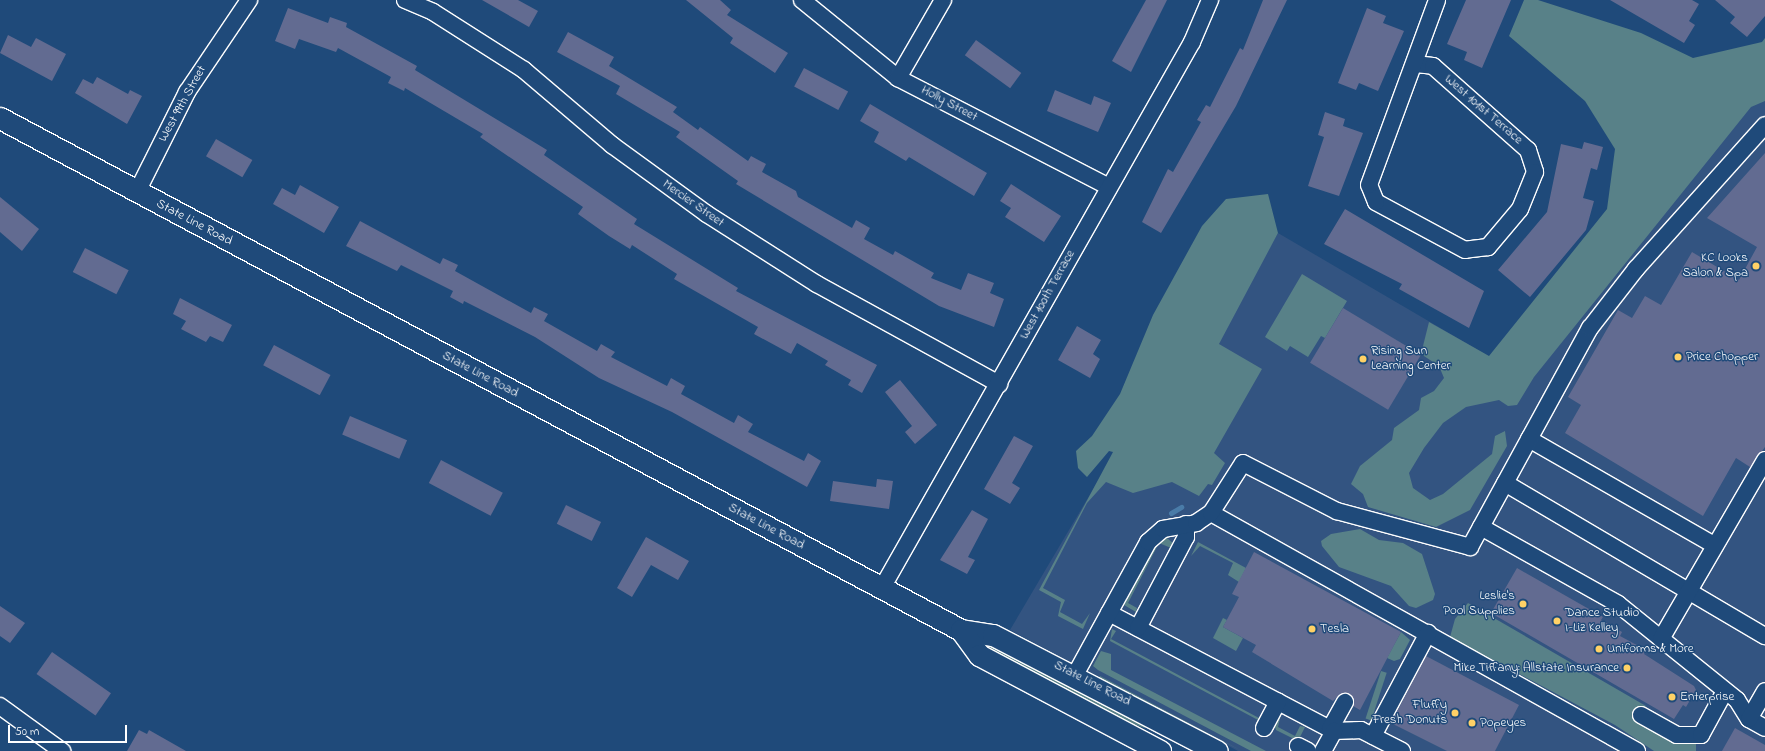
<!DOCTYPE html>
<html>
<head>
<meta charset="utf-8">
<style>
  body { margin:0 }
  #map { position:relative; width:1765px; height:751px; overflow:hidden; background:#1f4a7a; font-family:"Indie Flower",sans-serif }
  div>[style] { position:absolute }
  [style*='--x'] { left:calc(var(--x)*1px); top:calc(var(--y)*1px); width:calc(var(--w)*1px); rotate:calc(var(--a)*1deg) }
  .built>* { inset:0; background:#335481 }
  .green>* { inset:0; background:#588188; transform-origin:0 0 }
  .stream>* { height:5px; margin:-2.5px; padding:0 2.5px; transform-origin:2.5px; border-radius:2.5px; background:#4a7ca8 }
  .building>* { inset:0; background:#626b91; transform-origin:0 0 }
  .roads { filter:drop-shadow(1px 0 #fff) drop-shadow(-1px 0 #fff) drop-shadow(0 1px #fff) drop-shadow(0 -1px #fff) }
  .minor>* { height:16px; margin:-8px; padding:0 8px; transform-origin:8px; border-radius:8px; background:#1f4a7a }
  .major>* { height:21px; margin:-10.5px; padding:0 10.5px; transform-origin:10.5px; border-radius:10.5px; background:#1f4a7a }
  .dots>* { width:11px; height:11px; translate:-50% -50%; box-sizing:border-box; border:2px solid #1f4a7a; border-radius:50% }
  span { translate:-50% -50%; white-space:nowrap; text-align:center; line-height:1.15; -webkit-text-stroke:3px #1f4a7a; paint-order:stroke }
  .street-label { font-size:13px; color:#fff }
  .poi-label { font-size:13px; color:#fff }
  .right { translate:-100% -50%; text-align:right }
  .left { translate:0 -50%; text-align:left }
  .scale { position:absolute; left:8px; top:725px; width:119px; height:18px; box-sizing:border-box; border:2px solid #fff; border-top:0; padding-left:5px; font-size:12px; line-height:14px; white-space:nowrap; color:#fff; -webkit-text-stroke:3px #1f4a7a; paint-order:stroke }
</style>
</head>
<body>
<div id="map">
  <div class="built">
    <i style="clip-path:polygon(1765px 81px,1765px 751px,1238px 751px,1010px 630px,1115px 452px,1175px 410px,1278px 233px,1519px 374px)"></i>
  </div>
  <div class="green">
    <i style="clip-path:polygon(1524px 0,1538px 0,1641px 33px,1693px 58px,1762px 42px,1765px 38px,1765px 101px,1751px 107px,1534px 377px,1517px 405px,1508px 406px,1499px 400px,1466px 407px,1443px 423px,1424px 448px,1409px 473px,1413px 488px,1430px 500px,1443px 494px,1492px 454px,1495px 436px,1505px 431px,1507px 446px,1470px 510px,1436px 527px,1368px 507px,1363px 494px,1351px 484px,1360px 466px,1392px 440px,1394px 428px,1419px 410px,1421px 398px,1434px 391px,1444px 378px,1439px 366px,1421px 354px,1429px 322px,1489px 356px,1607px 209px,1615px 149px,1585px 101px,1509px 36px)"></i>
    <i style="clip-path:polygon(1268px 194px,1278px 233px,1219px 344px,1262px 369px,1214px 453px,1225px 463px,1212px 485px,1208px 484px,1199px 496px,1172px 482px,1133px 493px,1106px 482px,1087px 503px,1043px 588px,1065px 600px,1060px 612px,1082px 624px,1090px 613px,1083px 629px,1058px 616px,1061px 602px,1039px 590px,1113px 452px,1109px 451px,1087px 477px,1078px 468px,1076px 451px,1092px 436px,1120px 394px,1153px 315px,1202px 226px,1226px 199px)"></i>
    <i style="clip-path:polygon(1302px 274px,1347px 301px,1325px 338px,1321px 336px,1308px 357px,1290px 346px,1287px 351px,1265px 337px)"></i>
    <i style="clip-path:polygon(1360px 529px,1379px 540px,1403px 543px,1422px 554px,1435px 594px,1433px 600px,1416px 608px,1409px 606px,1391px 586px,1339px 567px,1322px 546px,1321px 541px,1331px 534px)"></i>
    <i style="clip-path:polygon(1167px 538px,1174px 544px,1171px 548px,1159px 543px,1128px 603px,1137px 608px,1136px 612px,1124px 605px,1157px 543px)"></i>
    <i style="clip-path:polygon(1198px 542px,1246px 568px,1239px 582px,1228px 575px,1233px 563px,1200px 546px,1191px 556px)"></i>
    <i style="clip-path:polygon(1468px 603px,1646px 706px,1637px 721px,1677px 744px,1686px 739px,1696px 744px,1696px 751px,1654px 751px,1615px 725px,1450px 637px,1455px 619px)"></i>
    <i style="clip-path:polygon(1223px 618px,1227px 620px,1223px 627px,1243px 638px,1236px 651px,1213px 638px)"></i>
    <i style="clip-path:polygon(1112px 629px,1116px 631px,1111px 639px,1259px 718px,1267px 707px,1263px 718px,1258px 720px,1110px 641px)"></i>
    <i style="clip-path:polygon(1401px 632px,1410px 640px,1400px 659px,1394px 661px,1387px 658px)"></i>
    <i style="clip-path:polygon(991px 645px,1146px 724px,1145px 728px,1121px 720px,988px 649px)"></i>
    <i style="clip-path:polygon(1101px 651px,1111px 654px,1111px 670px,1266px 751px,1251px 751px,1098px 670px,1093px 666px)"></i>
    <i style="left:1381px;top:671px;width:6px;height:50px;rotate:18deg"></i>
    <i style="clip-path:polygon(1100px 676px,1242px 751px,1099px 678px)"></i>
    <i style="clip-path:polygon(1281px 714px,1278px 727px,1295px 736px,1300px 726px,1305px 727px,1300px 737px,1294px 739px,1276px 730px,1274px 724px)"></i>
  </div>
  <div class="stream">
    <i style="--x:1171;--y:513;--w:12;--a:-31"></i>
  </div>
  <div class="building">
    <i style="clip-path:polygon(482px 0,518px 0,538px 11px,529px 27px)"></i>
    <i style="clip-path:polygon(686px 0,720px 0,731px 10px,727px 15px,788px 53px,775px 73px,730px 43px,733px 38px)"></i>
    <i style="clip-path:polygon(1146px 0,1167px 0,1131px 72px,1112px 61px)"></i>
    <i style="clip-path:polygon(1263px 0,1287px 0,1236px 106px,1161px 233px,1142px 222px,1168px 169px,1173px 172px,1201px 122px,1197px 120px,1206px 105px,1210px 107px,1240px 48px,1243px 50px)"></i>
    <i style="clip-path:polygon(1466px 0,1511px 0,1482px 68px,1464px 60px,1467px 52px,1447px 44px)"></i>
    <i style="clip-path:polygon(1610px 0,1692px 0,1699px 4px,1689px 21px,1695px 25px,1684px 43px)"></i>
    <i style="clip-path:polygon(1715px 0,1765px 0,1765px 16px,1747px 37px,1730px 23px,1735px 17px)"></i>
    <i style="clip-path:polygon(288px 8px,328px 23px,330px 17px,347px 23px,346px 27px,417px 66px,415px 70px,547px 150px,544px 155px,637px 219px,634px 224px,738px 288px,736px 291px,877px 365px,862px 393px,848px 385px,851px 380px,825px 365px,828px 361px,797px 343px,791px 354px,754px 334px,758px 327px,674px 279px,677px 274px,632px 245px,630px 249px,609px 236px,578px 214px,583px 207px,480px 137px,483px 134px,405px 88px,404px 91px,388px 83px,391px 77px,338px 48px,336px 52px,299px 39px,295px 49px,275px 41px)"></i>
    <i style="clip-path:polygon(1367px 8px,1386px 16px,1383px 23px,1404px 31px,1378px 91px,1359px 83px,1356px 90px,1338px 83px)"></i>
    <i style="clip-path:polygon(568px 32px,614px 57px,609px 66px,677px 107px,673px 112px,698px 130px,700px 127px,748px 161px,751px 156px,766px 164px,762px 172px,796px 191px,798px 197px,852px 228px,856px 220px,870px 228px,864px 239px,893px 255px,895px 251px,934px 273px,931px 278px,961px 290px,968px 273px,994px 283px,990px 293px,1004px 299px,994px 327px,939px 306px,736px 184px,738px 181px,676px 137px,680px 132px,616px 94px,620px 86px,557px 52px)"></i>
    <i style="clip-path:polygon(8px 35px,31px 47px,36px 38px,66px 54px,52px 81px,0 53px)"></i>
    <i style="left:976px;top:40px;width:56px;height:19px;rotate:36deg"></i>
    <i style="left:804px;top:68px;width:50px;height:21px;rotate:28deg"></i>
    <i style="clip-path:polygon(97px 77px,128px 94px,130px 90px,142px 96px,127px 124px,75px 93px,83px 79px,93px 84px)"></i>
    <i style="clip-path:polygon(1055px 90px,1091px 105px,1094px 96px,1111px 103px,1098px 132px,1047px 111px)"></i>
    <i style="clip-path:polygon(870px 104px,987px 173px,974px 196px,909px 157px,906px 161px,874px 142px,879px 132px,860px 121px)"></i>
    <i style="clip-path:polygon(1325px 112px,1345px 119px,1343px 126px,1363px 133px,1339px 196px,1308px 186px,1324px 137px,1318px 135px)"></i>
    <i style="left:216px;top:139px;width:42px;height:20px;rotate:30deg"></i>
    <i style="clip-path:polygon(1584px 142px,1603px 147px,1597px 170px,1591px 168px,1583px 198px,1594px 201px,1586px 230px,1530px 297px,1498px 270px,1547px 212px,1561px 144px,1582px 149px)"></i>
    <i style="clip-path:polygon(1765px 153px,1765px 447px,1750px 467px,1736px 458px,1703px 516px,1565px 433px,1581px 405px,1568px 397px,1618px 310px,1632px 318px,1645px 296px,1661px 305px,1692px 252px,1739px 280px,1757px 247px,1707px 218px)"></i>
    <i style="clip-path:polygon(1011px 184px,1061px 216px,1044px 242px,1005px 217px,1011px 208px,1000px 201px)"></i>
    <i style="clip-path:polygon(300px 185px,339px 207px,324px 233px,273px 204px,282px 188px,295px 195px)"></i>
    <i style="clip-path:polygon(0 197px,39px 229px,22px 251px,0 232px)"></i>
    <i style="clip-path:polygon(1345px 209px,1484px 291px,1469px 328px,1399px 289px,1402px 284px,1324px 244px)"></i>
    <i style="clip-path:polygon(360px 221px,440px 264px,443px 258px,458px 265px,455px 271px,531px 313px,534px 307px,548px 314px,544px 321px,597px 351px,601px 344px,615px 352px,611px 357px,667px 386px,671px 378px,685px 386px,681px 394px,734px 423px,738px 415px,753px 424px,748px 432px,804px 461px,808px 453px,821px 461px,807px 487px,672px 412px,599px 378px,535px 337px,464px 301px,463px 304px,450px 297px,453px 291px,401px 265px,397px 271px,346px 246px)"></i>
    <i style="left:85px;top:248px;width:49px;height:27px;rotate:27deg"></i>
    <i style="clip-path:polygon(180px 298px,232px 325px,223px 342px,210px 336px,206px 342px,181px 329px,186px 321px,173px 314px)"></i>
    <i style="left:1343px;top:308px;width:91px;height:64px;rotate:31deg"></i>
    <i style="clip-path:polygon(1077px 326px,1101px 340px,1093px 354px,1100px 359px,1090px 378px,1058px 360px)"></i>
    <i style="left:274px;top:345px;width:64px;height:23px;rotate:28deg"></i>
    <i style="clip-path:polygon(900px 380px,937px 425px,915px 444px,905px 432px,912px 426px,885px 392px)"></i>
    <i style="left:350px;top:416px;width:62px;height:20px;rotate:23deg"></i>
    <i style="clip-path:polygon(1014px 436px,1033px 446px,1012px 483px,1020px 488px,1010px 504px,984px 489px)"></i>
    <i style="left:441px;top:460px;width:70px;height:26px;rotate:28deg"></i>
    <i style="clip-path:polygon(877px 479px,893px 481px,889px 509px,830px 501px,833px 481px,876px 487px)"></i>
    <i style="left:566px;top:505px;width:39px;height:21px;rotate:26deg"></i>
    <i style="clip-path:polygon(972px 510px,988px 519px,968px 557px,975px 560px,967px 574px,940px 560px)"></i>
    <i style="clip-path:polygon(646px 537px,689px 561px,678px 580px,651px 565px,632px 597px,617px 588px)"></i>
    <i style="clip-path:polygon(1254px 552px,1401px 632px,1360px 710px,1353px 706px,1350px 694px,1340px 694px,1333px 701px,1252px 652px,1256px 645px,1223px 627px,1239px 597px,1232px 594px)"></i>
    <i style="clip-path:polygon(1517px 568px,1603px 617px,1601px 620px,1622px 632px,1620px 636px,1646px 650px,1644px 654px,1694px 686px,1696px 690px,1686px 707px,1683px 705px,1674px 719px,1491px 613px)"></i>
    <i style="clip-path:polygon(0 606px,25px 623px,10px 643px,0 636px)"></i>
    <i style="left:52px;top:652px;width:72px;height:27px;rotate:35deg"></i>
    <i style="clip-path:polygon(1426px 656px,1519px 705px,1495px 751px,1447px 751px,1391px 723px)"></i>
    <i style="clip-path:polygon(1735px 728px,1765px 745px,1765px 751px,1722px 751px)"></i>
    <i style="clip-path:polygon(139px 730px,147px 734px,149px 730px,186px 751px,127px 751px)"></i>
  </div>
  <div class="roads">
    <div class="minor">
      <i style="--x:405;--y:0;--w:30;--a:23"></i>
      <i style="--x:433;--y:12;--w:108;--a:32.5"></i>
      <i style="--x:524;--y:70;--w:116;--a:40.4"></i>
      <i style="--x:612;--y:145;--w:117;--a:36"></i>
      <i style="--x:707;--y:214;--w:130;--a:32.5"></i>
      <i style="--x:817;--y:284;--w:208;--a:28.8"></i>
      <i style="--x:802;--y:0;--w:124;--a:39.1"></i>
      <i style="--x:898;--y:78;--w:237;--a:27.3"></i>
      <i style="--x:1415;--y:64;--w:18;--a:6"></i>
      <i style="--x:1433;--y:66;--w:127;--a:41.5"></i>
      <i style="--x:1528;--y:150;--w:23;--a:72"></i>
      <i style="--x:1535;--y:172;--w:40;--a:112"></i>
      <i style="--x:1520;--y:209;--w:50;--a:130.1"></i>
      <i style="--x:1488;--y:247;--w:23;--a:173"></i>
      <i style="--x:1465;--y:250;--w:101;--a:-151.7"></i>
      <i style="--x:1376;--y:202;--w:18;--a:-112"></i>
      <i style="--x:1369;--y:185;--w:197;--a:-69.8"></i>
      <i style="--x:898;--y:78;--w:90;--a:-60"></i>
      <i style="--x:137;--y:192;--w:112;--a:-63.4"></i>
      <i style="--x:187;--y:92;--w:111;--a:-56"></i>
      <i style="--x:1529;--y:439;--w:213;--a:29.8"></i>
      <i style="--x:1505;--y:483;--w:302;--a:30.5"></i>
      <i style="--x:1211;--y:513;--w:488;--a:29.2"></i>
      <i style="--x:1481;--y:527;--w:157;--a:29.3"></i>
      <i style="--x:1618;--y:604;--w:153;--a:38.9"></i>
      <i style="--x:1737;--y:700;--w:22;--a:58"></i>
      <i style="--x:1749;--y:719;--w:18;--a:29"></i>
      <i style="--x:882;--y:588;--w:628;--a:-60.41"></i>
      <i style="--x:1192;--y:42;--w:46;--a:-66.8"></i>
      <i style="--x:1109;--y:613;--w:254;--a:27.7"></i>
      <i style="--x:1334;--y:731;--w:27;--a:-2"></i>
      <i style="--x:1361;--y:730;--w:46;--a:27.1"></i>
      <i style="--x:1138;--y:628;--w:103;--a:-62.2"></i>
      <i style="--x:1186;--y:537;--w:13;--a:-90"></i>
      <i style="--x:1661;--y:639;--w:207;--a:-59.8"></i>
      <i style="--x:1075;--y:675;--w:152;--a:-61.2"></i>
      <i style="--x:1148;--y:542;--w:20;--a:-41"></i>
      <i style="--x:1163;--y:529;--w:34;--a:-10"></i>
      <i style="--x:1196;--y:523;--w:18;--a:-34"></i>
      <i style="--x:1211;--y:513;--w:59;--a:-57.4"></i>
      <i style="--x:1243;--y:463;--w:106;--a:27.1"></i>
      <i style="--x:1337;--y:511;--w:138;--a:15.1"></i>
      <i style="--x:1470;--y:547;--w:250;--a:-61.3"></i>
      <i style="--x:1590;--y:328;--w:75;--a:-52.1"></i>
      <i style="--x:1636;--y:269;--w:193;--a:-48.1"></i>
      <i style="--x:0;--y:706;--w:77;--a:36"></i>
      <i style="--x:1641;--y:715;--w:41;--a:29.1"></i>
      <i style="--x:1677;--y:735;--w:24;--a:0"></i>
      <i style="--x:1701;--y:735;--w:50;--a:-61.4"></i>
      <i style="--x:1749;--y:719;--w:32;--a:-60"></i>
      <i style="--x:1264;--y:728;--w:30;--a:-62"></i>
      <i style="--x:1330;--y:729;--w:31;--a:-61"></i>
      <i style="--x:1373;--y:736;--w:117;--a:-61.9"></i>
      <i style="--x:1298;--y:746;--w:11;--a:27"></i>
      <i style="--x:1323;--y:751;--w:23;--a:-61"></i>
    </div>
    <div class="major">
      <i style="--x:0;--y:118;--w:1089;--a:28.05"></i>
      <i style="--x:961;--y:630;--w:32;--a:9"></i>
      <i style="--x:993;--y:635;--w:252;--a:27.4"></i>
      <i style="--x:961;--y:630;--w:31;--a:54"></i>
      <i style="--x:979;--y:655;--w:205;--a:27.9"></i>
    </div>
  </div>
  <div class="dots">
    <i style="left:1756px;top:266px;background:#ffd166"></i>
    <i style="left:1678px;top:357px;background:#ffd166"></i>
    <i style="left:1363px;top:359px;background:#ffd166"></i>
    <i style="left:1523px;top:604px;background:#ffd166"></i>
    <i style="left:1557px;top:621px;background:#ffd166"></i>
    <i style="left:1312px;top:629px;background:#ffd166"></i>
    <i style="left:1599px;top:649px;background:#ffd166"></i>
    <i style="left:1627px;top:668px;background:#ffd166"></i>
    <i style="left:1672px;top:697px;background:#ffd166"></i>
    <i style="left:1455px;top:713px;background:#ffd166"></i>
    <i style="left:1472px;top:723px;background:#ffd166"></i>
  </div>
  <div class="street-label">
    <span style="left:183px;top:104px;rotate:-61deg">West 99th Street</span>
    <span style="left:949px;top:104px;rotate:28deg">Holly Street</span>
    <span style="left:1483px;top:110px;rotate:41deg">West 101st Terrace</span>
    <span style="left:693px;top:204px;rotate:35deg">Mercier Street</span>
    <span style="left:194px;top:223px;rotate:28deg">State Line Road</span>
    <span style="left:1048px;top:295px;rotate:-61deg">West 100th Terrace</span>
    <span style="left:480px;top:375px;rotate:28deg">State Line Road</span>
    <span style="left:766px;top:527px;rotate:28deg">State Line Road</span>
    <span style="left:1092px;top:684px;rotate:27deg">State Line Road</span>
  </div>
  <div class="poi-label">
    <span class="right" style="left:1748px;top:266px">KC Looks<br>Salon &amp; Spa</span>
    <span class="left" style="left:1371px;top:359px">Rising Sun<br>Learning Center</span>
    <span class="left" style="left:1686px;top:357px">Price Chopper</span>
    <span class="right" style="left:1515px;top:604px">Leslie's<br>Pool Supplies</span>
    <span class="left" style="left:1565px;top:621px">Dance Studio<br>I-Liz Kelley</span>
    <span class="left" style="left:1320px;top:629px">Tesla</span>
    <span class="left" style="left:1607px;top:649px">Uniforms &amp; More</span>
    <span class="right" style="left:1619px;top:668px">Mike Tiffany: Allstate Insurance</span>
    <span class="left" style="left:1680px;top:697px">Enterprise</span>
    <span class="right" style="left:1447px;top:713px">Fluffy<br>Fresh Donuts</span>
    <span class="left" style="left:1480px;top:723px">Popeyes</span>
  </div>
  <div class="scale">50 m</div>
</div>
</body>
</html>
